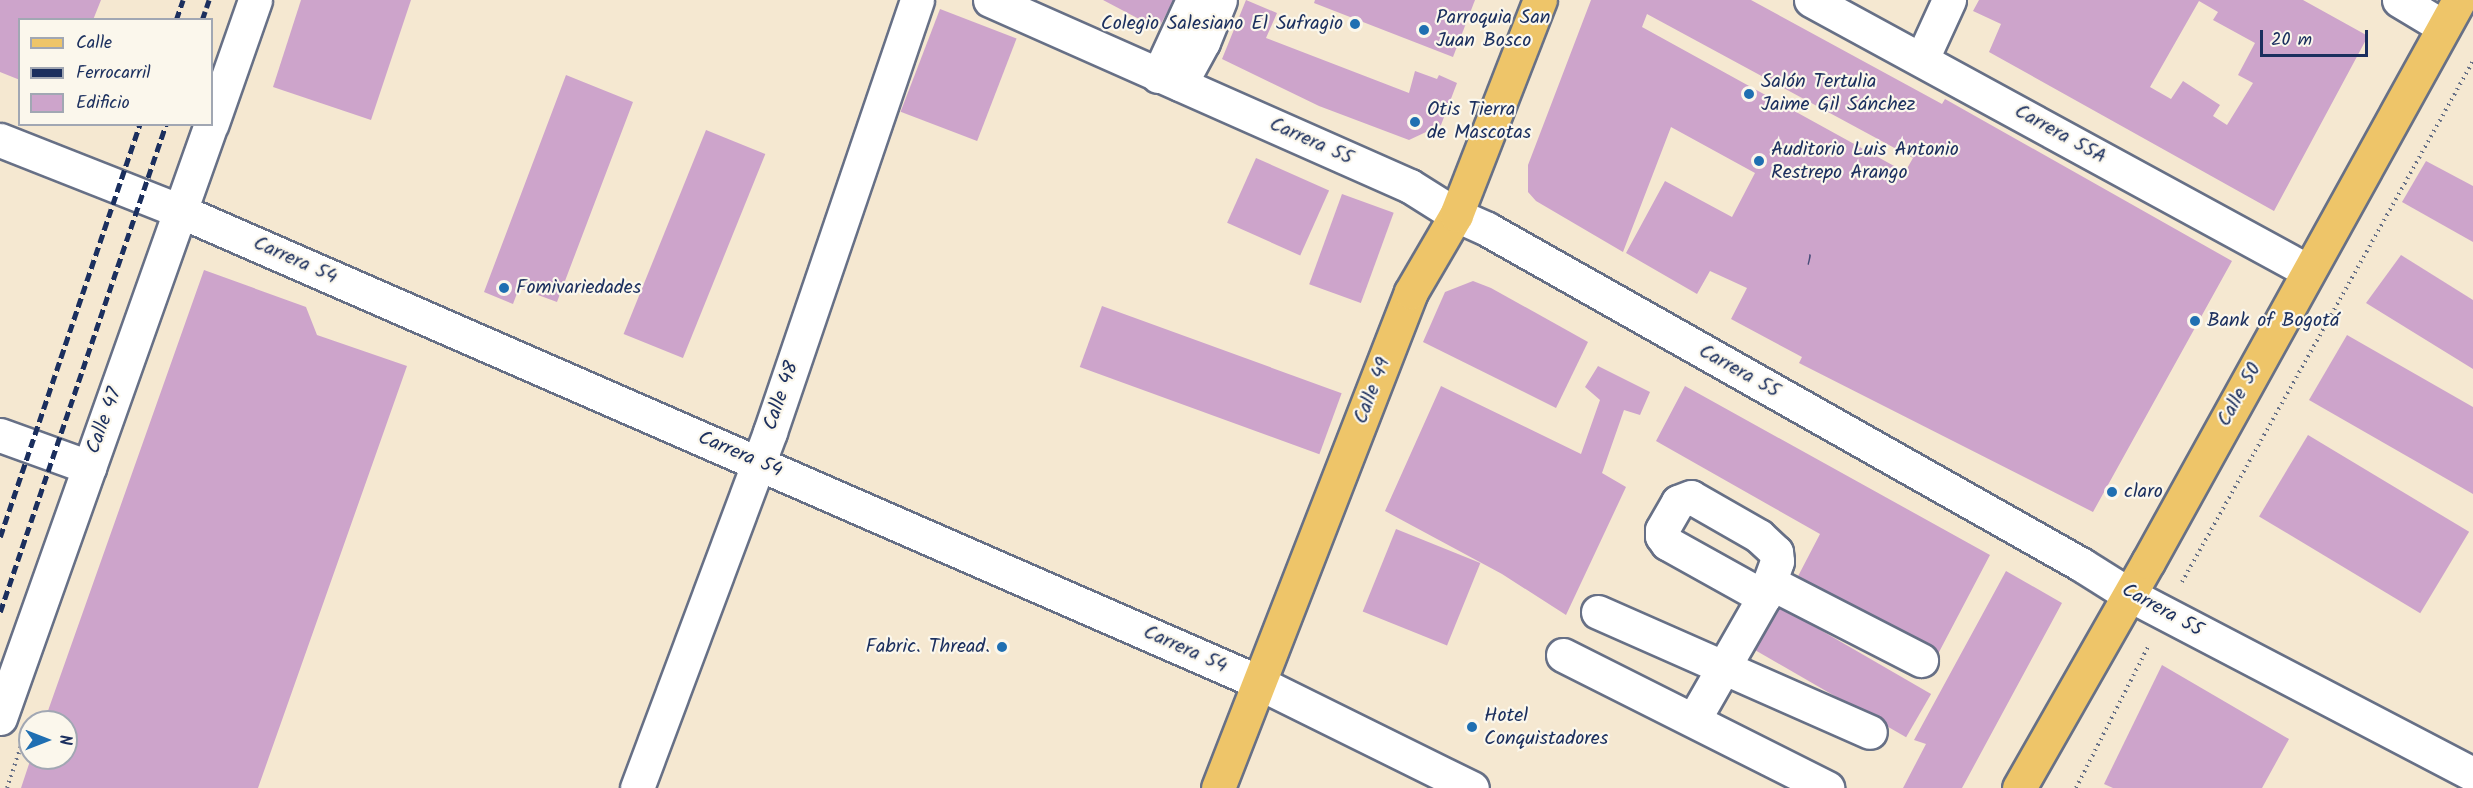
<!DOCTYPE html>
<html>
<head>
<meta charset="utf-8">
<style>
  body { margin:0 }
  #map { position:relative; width:2473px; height:788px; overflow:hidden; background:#f5e8d1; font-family:Kalam,sans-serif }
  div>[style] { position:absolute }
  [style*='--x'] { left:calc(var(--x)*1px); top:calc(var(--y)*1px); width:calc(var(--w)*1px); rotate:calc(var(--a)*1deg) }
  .building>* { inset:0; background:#cda4cb; transform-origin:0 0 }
  .path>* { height:4px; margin-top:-2px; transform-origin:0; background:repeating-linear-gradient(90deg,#677086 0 1.5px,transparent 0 6px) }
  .roads { filter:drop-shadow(2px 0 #677086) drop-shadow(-2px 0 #677086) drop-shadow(0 2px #677086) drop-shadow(0 -2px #677086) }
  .minor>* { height:33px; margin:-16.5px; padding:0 16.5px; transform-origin:16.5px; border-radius:16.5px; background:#fff }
  .major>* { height:33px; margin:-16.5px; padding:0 16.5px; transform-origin:16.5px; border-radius:16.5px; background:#eec569 }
  .rail>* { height:4.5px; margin-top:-2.25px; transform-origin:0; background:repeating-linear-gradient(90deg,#1b2f5e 0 9px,transparent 0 13.5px) }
  .dots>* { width:16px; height:16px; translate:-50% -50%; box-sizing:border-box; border:3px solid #fbf7ec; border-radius:50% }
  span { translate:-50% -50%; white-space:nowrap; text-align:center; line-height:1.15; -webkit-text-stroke:4.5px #fbf7ec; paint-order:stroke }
  .number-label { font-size:16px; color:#484c79 }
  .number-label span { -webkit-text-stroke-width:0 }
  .poi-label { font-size:20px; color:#1b2f5e }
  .left { translate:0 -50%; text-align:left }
  .right { translate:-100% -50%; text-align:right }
  .street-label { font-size:20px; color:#1b2f5e }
  .legend { position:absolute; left:18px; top:18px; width:195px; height:108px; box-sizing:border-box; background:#fbf7ec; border:2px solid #a1a7b3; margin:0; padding:8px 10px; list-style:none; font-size:18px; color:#1b2f5e }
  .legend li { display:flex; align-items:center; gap:12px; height:30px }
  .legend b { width:30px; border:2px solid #a1a7b3 }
  .north { position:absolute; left:18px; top:710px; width:60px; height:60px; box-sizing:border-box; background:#fbf7ec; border:2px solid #a1a7b3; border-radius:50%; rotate:90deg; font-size:16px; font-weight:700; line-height:24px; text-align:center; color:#1b2f5e }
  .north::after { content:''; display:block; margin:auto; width:21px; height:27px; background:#1f6fb2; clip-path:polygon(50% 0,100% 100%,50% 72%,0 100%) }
  .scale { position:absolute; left:2260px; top:30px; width:108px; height:27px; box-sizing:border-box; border:3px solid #1b2f5e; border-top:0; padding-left:8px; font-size:18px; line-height:21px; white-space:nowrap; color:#1b2f5e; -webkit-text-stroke:4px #fbf7ec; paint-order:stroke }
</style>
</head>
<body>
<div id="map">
  <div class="building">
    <i style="clip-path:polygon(0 0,101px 0,93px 20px,20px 20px,20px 80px,0 72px)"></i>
    <i style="clip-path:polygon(301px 0,411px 0,371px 120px,273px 87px)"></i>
    <i style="clip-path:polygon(1103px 0,1174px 0,1158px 29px)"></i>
    <i style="clip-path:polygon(1246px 0,1277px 13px,1266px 38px,1409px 93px,1415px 71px,1437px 79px,1439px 75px,1457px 83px,1441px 125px,1409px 140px,1319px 106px,1222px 59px)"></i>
    <i style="clip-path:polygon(1315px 0,1475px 0,1453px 57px,1314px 3px)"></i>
    <i style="clip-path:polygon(evenodd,1591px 0,1751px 0,1942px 104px,1945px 99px,2232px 261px,2093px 512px,1799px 363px,1802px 357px,1731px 319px,1747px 288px,1710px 271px,1697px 294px,1626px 253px,1665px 181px,1732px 217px,1755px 173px,1671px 127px,1623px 252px,1536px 201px,1528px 192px,1528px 165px,1591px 0,1647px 14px,1913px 158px,1905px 172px,1642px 27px,1647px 14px)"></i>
    <i style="clip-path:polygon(evenodd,1979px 0,2303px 0,2368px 36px,2274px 211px,1989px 52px,2001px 24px,1973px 11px,1979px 0,2199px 1px,2218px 12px,2213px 20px,2255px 43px,2238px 75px,2253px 83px,2227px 125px,2213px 116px,2220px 105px,2183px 81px,2171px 99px,2150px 87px,2199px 1px)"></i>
    <i style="left:940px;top:9px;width:82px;height:110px;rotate:21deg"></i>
    <i style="clip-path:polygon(566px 75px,633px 102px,557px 302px,519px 288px,513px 304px,484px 292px)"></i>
    <i style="left:706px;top:130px;width:64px;height:220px;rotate:22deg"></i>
    <i style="left:1256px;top:158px;width:80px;height:71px;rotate:24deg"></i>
    <i style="clip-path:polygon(2426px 161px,2473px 186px,2473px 242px,2402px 202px)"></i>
    <i style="left:1342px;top:194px;width:55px;height:96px;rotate:20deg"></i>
    <i style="clip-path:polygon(2401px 255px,2473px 300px,2473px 369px,2366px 303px)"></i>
    <i style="clip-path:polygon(204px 270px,306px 307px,317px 335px,407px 366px,258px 788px,21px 788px,31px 758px,66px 758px,66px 722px,44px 722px)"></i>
    <i style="clip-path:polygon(1473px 281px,1491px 288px,1588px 342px,1556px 408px,1423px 342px,1445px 292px)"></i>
    <i style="left:1102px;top:306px;width:255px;height:65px;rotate:20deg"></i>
    <i style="clip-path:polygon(2347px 335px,2473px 407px,2473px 494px,2309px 400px)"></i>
    <i style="clip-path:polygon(1598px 366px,1650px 392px,1640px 415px,1624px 410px,1602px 473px,1626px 487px,1566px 615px,1502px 574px,1385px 511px,1441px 386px,1581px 454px,1600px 400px,1585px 387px)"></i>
    <i style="clip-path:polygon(1685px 386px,1990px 555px,1938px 654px,1795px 582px,1820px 534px,1656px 441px)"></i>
    <i style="left:2308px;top:435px;width:188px;height:95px;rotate:31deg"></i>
    <i style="left:1396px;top:529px;width:91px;height:89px;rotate:22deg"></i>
    <i style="clip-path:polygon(2006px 571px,2062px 603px,1962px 788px,1903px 788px,1926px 744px,1914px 740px)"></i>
    <i style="left:1770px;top:601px;width:186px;height:50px;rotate:30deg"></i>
    <i style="clip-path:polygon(2162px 665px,2289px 739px,2262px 788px,2113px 788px,2104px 784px)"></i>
  </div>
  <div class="path">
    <i style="--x:2182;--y:582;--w:597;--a:-60.81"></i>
    <i style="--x:7;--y:788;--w:44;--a:-71.6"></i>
    <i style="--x:2076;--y:788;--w:161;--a:-63"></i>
  </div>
  <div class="roads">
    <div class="minor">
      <i style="--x:990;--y:0;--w:459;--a:23.9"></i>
      <i style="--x:1410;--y:186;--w:54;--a:32.2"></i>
      <i style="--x:1456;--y:215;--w:34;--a:24"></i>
      <i style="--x:1487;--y:229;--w:683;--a:29.45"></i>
      <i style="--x:2082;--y:565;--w:54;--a:32.2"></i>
      <i style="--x:2128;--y:594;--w:389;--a:27.6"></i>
      <i style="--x:1811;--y:0;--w:566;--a:28.6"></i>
      <i style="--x:2399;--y:0;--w:52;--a:31"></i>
      <i style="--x:1922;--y:59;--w:65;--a:-65.4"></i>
      <i style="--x:1158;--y:76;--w:84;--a:-65.3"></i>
      <i style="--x:1180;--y:84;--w:48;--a:-61.3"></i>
      <i style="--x:1203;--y:42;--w:45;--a:-68"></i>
      <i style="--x:212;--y:123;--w:130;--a:-70.7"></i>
      <i style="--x:0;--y:140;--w:193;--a:21.5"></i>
      <i style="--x:180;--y:211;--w:1162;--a:23.59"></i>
      <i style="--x:1245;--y:676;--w:253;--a:26.3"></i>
      <i style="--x:0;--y:435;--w:95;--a:19.8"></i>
      <i style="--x:1769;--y:582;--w:171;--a:27.2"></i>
      <i style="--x:1598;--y:612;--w:297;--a:23.8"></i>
      <i style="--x:1563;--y:655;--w:296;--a:26.7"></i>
      <i style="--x:0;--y:718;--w:630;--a:-70.44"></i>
      <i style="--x:1694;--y:719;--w:141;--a:-60.2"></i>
      <i style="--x:1764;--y:597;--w:38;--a:-70"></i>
      <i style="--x:1777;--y:561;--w:9;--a:-96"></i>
      <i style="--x:1776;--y:552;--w:23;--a:-137"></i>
      <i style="--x:1759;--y:536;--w:78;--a:-150.2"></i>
      <i style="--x:1691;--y:497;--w:14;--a:159"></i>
      <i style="--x:1678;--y:502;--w:32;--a:120"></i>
      <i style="--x:1662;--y:530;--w:6;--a:90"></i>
      <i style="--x:1662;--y:536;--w:9;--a:54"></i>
      <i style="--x:1667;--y:543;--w:111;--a:29.1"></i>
      <i style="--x:637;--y:788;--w:380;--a:-69.5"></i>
      <i style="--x:770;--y:432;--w:456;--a:-71.2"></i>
    </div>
    <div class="major">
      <i style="--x:1218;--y:788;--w:532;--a:-68.74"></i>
      <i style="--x:1411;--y:292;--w:89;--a:-59.7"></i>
      <i style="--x:1456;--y:215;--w:231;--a:-68.7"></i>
      <i style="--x:2019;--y:788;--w:260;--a:-60.3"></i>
      <i style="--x:2148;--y:562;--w:642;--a:-61.04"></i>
    </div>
  </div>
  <div class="rail">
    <i style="--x:176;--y:20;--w:21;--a:-71"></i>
    <i style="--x:202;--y:20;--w:21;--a:-71"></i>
    <i style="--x:0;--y:537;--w:436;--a:-71.3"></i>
    <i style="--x:0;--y:612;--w:515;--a:-71.21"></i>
  </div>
  <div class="dots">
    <i style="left:1355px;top:24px;background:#1f6fb2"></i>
    <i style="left:1424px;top:30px;background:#1f6fb2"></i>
    <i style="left:1749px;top:94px;background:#1f6fb2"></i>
    <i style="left:1415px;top:122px;background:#1f6fb2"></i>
    <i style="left:1759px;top:161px;background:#1f6fb2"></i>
    <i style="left:504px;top:288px;background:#1f6fb2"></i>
    <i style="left:2195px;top:321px;background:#1f6fb2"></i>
    <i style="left:2112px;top:492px;background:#1f6fb2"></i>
    <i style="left:1002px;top:647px;background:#1f6fb2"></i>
    <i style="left:1472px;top:727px;background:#1f6fb2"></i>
  </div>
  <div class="number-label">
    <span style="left:1809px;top:261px">1</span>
  </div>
  <div class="poi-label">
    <span class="left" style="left:1436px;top:30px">Parroquia San<br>Juan Bosco</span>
    <span class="right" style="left:1343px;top:24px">Colegio Salesiano El Sufragio</span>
    <span class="left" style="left:1761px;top:94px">Salón Tertulia<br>Jaime Gil Sánchez</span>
    <span class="left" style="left:1427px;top:122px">Otis Tierra<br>de Mascotas</span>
    <span class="left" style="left:1771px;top:162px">Auditorio Luis Antonio<br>Restrepo Arango</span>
    <span class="left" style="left:516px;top:288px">Fomivariedades</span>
    <span class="left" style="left:2207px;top:321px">Bank of Bogotá</span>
    <span class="left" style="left:2124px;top:492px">claro</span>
    <span class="right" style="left:990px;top:647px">Fabric. Thread.</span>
    <span class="left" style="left:1484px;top:728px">Hotel<br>Conquistadores</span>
  </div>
  <div class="street-label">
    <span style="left:2060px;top:135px;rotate:29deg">Carrera 55A</span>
    <span style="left:1311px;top:142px;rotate:24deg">Carrera 55</span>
    <span style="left:295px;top:261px;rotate:24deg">Carrera 54</span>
    <span style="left:1739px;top:372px;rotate:29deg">Carrera 55</span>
    <span style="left:1373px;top:391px;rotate:-69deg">Calle 49</span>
    <span style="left:2240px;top:395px;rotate:-61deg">Calle 50</span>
    <span style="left:782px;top:396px;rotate:-71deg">Calle 48</span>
    <span style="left:105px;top:421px;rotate:-70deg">Calle 47</span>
    <span style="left:740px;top:455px;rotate:23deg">Carrera 54</span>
    <span style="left:2162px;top:611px;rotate:29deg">Carrera 55</span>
    <span style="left:1185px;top:650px;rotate:24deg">Carrera 54</span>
  </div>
  <ul class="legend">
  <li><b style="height:8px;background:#eec569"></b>Calle</li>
  <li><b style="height:8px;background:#1b2f5e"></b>Ferrocarril</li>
  <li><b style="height:16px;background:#cda4cb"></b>Edificio</li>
  </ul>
  <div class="north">N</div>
  <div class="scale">20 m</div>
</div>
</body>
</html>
